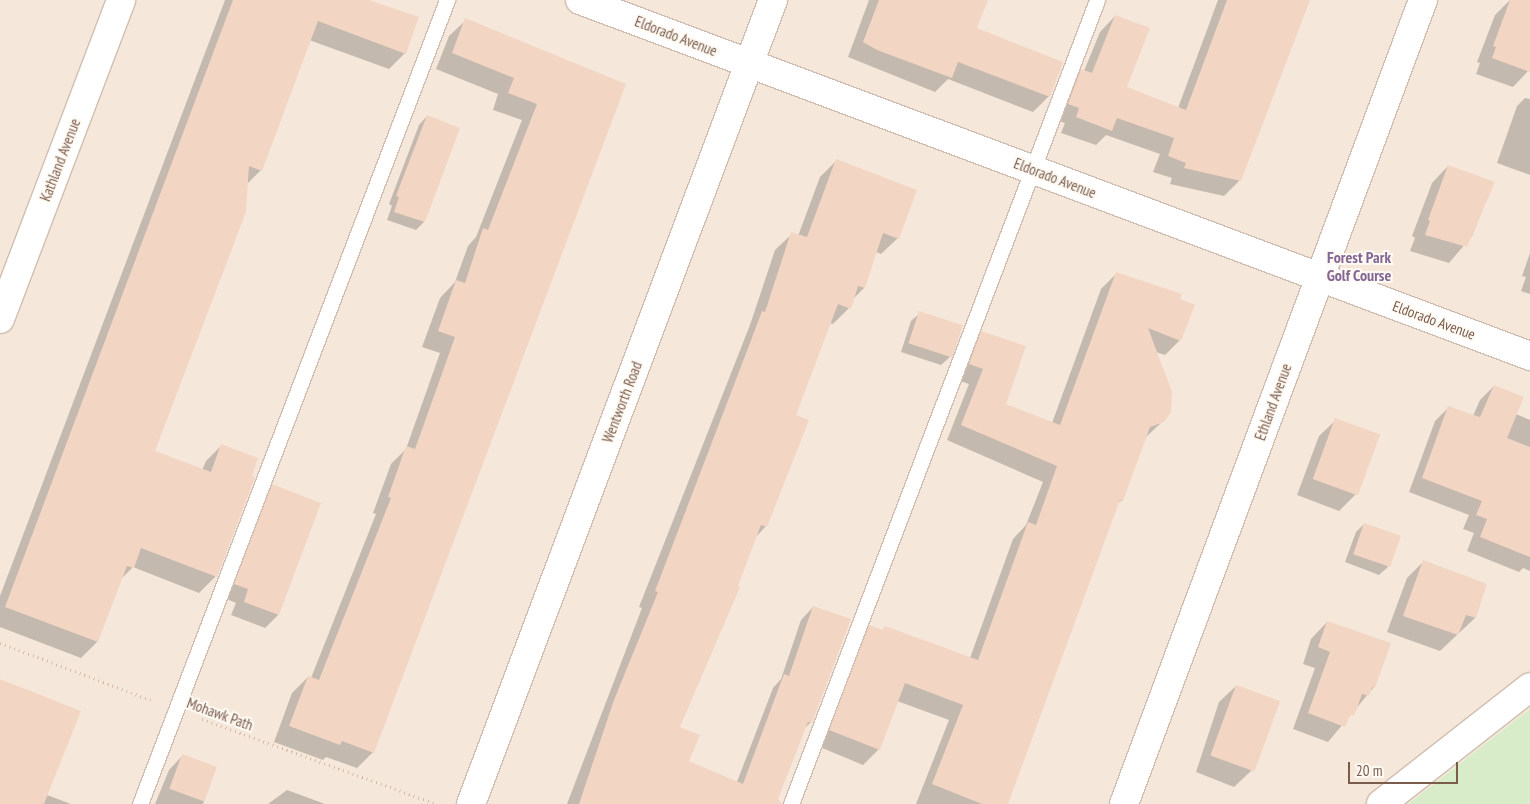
<!DOCTYPE html>
<html>
<head>
<meta charset="utf-8">
<style>
  body { margin:0 }
  #map { position:relative; width:1530px; height:804px; overflow:hidden; background:#fdf6ec; font-family:"PT Sans Narrow",sans-serif }
  div>[style] { position:absolute }
  [style*='--x'] { left:calc(var(--x)*1px); top:calc(var(--y)*1px); width:calc(var(--w)*1px); rotate:calc(var(--a)*1deg) }
  .residential>* { inset:0; background:#f5e8da }
  .green>* { inset:0; background:#d8ecc9 }
  .shadow>* { inset:0; background:#0003 }
  .building>* { inset:0; background:#f3d5c3; transform-origin:0 0 }
  .path>* { height:3px; margin-top:-1.5px; transform-origin:0; background:repeating-linear-gradient(90deg,#d9b8a5 0 1px,transparent 0 5px) }
  .roads { filter:drop-shadow(1px 0 #d1beb0) drop-shadow(-1px 0 #d1beb0) drop-shadow(0 1px #d1beb0) drop-shadow(0 -1px #d1beb0) }
  .lane>* { height:15px; margin:-7.5px; padding:0 7.5px; transform-origin:7.5px; border-radius:7.5px; background:#fff }
  .street>* { height:28px; margin:-14px; padding:0 14px; transform-origin:14px; border-radius:14px; background:#fff }
  span { translate:-50% -50%; white-space:nowrap; text-align:center; line-height:1.15; -webkit-text-stroke:4px #fffaf3; paint-order:stroke }
  .street-label { font-size:15px; color:#7a5c4d }
  .neighbourhood-label { font-size:16px; color:#846695; font-weight:700 }
  .scale { position:absolute; left:1348px; top:762px; width:110px; height:22px; box-sizing:border-box; border:2px solid #7a5c4d; border-top:0; padding-left:6px; font-size:15px; line-height:18px; white-space:nowrap; color:#7a5c4d; -webkit-text-stroke:4px #fffaf3; paint-order:stroke }
</style>
</head>
<body>
<div id="map">
  <div class="residential">
    <i style="clip-path:polygon(0 0,1530px 0,1530px 709px,1408px 804px,0 804px)"></i>
  </div>
  <div class="green">
    <i style="clip-path:polygon(1530px 709px,1530px 804px,1408px 804px)"></i>
  </div>
  <div class="shadow">
    <i style="clip-path:polygon(225px 0,365px 0,405px 53px,389px 69px,309px 40px,261px 170px,247px 184px,154px 451px,202px 470px,206px 461px,222px 445px,253px 478px,215px 577px,199px 593px,133px 567px,120px 580px,97px 642px,81px 658px,0 627px,0 596px)"></i>
    <i style="clip-path:polygon(869px 0,987px 0,976px 29px,1049px 96px,1033px 112px,948px 79px,935px 92px,848px 57px)"></i>
    <i style="clip-path:polygon(1218px 0,1308px 0,1240px 180px,1224px 196px,1170px 184px,1172px 178px,1153px 172px,1160px 154px,1106px 135px,1096px 145px,1061px 133px,1065px 123px,1053px 119px,1066px 86px,1081px 70px,1084px 71px,1100px 32px,1115px 16px,1125px 88px,1178px 108px)"></i>
    <i style="clip-path:polygon(1510px 0,1530px 5px,1530px 69px,1513px 87px,1476px 74px,1480px 63px,1477px 62px,1495px 15px)"></i>
    <i style="clip-path:polygon(466px 20px,624px 85px,373px 752px,357px 768px,326px 757px,323px 760px,274px 742px,292px 693px,308px 677px,311px 678px,376px 514px,373px 513px,391px 464px,406px 449px,440px 353px,422px 347px,440px 298px,455px 282px,468px 246px,476px 237px,522px 120px,493px 110px,498px 94px,436px 69px,449px 36px)"></i>
    <i style="clip-path:polygon(1525px 98px,1530px 99px,1530px 175px,1497px 163px,1517px 106px)"></i>
    <i style="clip-path:polygon(427px 116px,459px 128px,424px 222px,416px 230px,387px 220px,392px 206px,389px 204px,419px 125px)"></i>
    <i style="clip-path:polygon(836px 161px,898px 238px,881px 254px,876px 252px,864px 288px,852px 300px,849px 308px,833px 324px,829px 323px,794px 416px,766px 526px,755px 538px,678px 728px,688px 761px,681px 804px,567px 804px,642px 608px,639px 607px,750px 325px,775px 250px,792px 234px,798px 236px,820px 177px)"></i>
    <i style="clip-path:polygon(1448px 166px,1493px 183px,1472px 236px,1449px 263px,1410px 251px,1415px 238px,1412px 236px,1432px 183px)"></i>
    <i style="clip-path:polygon(1530px 253px,1530px 294px,1521px 291px,1526px 277px,1522px 276px)"></i>
    <i style="clip-path:polygon(1117px 273px,1178px 300px,1180px 340px,1165px 355px,1156px 352px,1163px 421px,1145px 438px,1122px 500px,1116px 505px,1006px 804px,916px 804px,949px 720px,897px 701px,878px 750px,863px 765px,815px 745px,854px 642px,869px 626px,882px 631px,885px 627px,970px 658px,1013px 539px,1026px 525px,1043px 482px,947px 440px,969px 384px,954px 379px,966px 348px,981px 333px,1005px 405px,1052px 423px,1101px 289px)"></i>
    <i style="clip-path:polygon(920px 313px,950px 357px,941px 365px,901px 352px,911px 321px)"></i>
    <i style="clip-path:polygon(1494px 386px,1516px 414px,1530px 420px,1530px 571px,1523px 568px,1519px 572px,1467px 551px,1474px 533px,1463px 529px,1469px 515px,1409px 492px,1435px 421px,1449px 407px,1473px 416px,1480px 400px)"></i>
    <i style="clip-path:polygon(1336px 420px,1355px 495px,1339px 511px,1297px 495px,1319px 436px)"></i>
    <i style="clip-path:polygon(272px 486px,278px 615px,265px 628px,231px 615px,236px 603px,222px 597px,259px 499px)"></i>
    <i style="clip-path:polygon(1364px 524px,1388px 567px,1379px 575px,1345px 562px,1356px 532px)"></i>
    <i style="clip-path:polygon(1424px 561px,1486px 584px,1475px 618px,1440px 651px,1387px 632px,1407px 578px)"></i>
    <i style="clip-path:polygon(813px 607px,811px 722px,804px 729px,773px 804px,739px 804px,730px 800px,773px 688px,781px 679px,801px 620px)"></i>
    <i style="clip-path:polygon(1327px 622px,1374px 687px,1328px 742px,1293px 729px,1315px 668px,1303px 664px,1311px 639px)"></i>
    <i style="clip-path:polygon(0 680px,47px 795px,71px 804px,0 804px)"></i>
    <i style="clip-path:polygon(1236px 686px,1278px 702px,1251px 771px,1234px 787px,1196px 772px,1219px 702px)"></i>
    <i style="clip-path:polygon(183px 755px,216px 768px,203px 804px,155px 804px,169px 770px)"></i>
    <i style="clip-path:polygon(287px 790px,325px 804px,268px 804px)"></i>
  </div>
  <div class="building">
    <i style="clip-path:polygon(233px 0,369px 0,419px 17px,406px 54px,318px 21px,262px 171px,249px 166px,246px 212px,155px 451px,211px 472px,221px 444px,258px 458px,252px 476px,255px 477px,217px 577px,141px 548px,134px 568px,127px 566px,98px 642px,5px 607px)"></i>
    <i style="clip-path:polygon(879px 0,988px 0,977px 28px,1063px 62px,1050px 97px,958px 62px,952px 78px,877px 50px,863px 42px)"></i>
    <i style="clip-path:polygon(1227px 0,1310px 0,1241px 181px,1184px 168px,1186px 163px,1168px 156px,1174px 138px,1117px 118px,1112px 131px,1076px 117px,1079px 108px,1068px 104px,1081px 69px,1092px 73px,1115px 15px,1150px 28px,1127px 87px,1186px 110px)"></i>
    <i style="clip-path:polygon(1510px 0,1530px 0,1530px 72px,1492px 58px,1496px 47px,1493px 46px)"></i>
    <i style="clip-path:polygon(465px 18px,626px 84px,374px 753px,342px 741px,340px 745px,289px 726px,308px 676px,319px 680px,391px 498px,388px 497px,406px 446px,415px 449px,455px 337px,438px 331px,456px 280px,465px 283px,483px 228px,488px 230px,537px 104px,508px 93px,514px 78px,452px 53px)"></i>
    <i style="clip-path:polygon(427px 115px,460px 128px,425px 222px,394px 212px,399px 197px,396px 196px)"></i>
    <i style="clip-path:polygon(836px 159px,917px 190px,899px 239px,883px 233px,865px 288px,858px 286px,851px 309px,838px 304px,796px 415px,809px 420px,767px 527px,761px 525px,738px 586px,740px 587px,680px 727px,700px 735px,689px 761px,743px 784px,784px 674px,789px 676px,813px 606px,851px 619px,812px 723px,808px 722px,778px 799px,782px 804px,579px 804px,614px 700px,658px 592px,655px 591px,750px 343px,762px 311px,765px 312px,791px 232px,807px 237px)"></i>
    <i style="clip-path:polygon(1448px 165px,1495px 182px,1467px 247px,1425px 235px,1430px 221px,1428px 220px)"></i>
    <i style="clip-path:polygon(1116px 272px,1182px 294px,1180px 299px,1195px 305px,1181px 341px,1148px 328px,1172px 392px,1171px 412px,1164px 422px,1150px 427px,1123px 501px,1120px 500px,1008px 804px,982px 804px,932px 784px,963px 705px,905px 683px,880px 750px,829px 730px,869px 625px,883px 630px,885px 626px,978px 660px,1028px 522px,1036px 525px,1057px 466px,961px 425px,983px 369px,969px 364px,981px 331px,1026px 346px,1006px 404px,1060px 425px)"></i>
    <i style="left:919px;top:311px;width:46px;height:34px;rotate:18deg"></i>
    <i style="clip-path:polygon(1494px 385px,1524px 397px,1507px 438px,1530px 447px,1530px 557px,1480px 537px,1487px 519px,1476px 515px,1482px 501px,1422px 478px,1448px 406px,1480px 417px)"></i>
    <i style="left:1335px;top:418px;width:48px;height:65px;rotate:20deg"></i>
    <i style="clip-path:polygon(272px 484px,321px 503px,279px 615px,244px 602px,248px 589px,234px 584px)"></i>
    <i style="left:1364px;top:523px;width:39px;height:33px;rotate:19deg"></i>
    <i style="clip-path:polygon(1423px 560px,1487px 584px,1476px 618px,1466px 615px,1458px 635px,1403px 616px)"></i>
    <i style="clip-path:polygon(1327px 621px,1391px 643px,1375px 688px,1372px 687px,1369px 696px,1362px 694px,1354px 716px,1350px 715px,1345px 727px,1308px 713px,1330px 652px,1318px 647px)"></i>
    <i style="clip-path:polygon(0 679px,81px 711px,44px 804px,0 804px)"></i>
    <i style="left:1236px;top:685px;width:47px;height:75px;rotate:20deg"></i>
    <i style="left:182px;top:754px;width:37px;height:37px;rotate:20deg"></i>
  </div>
  <div class="path">
    <i style="--x:0;--y:643;--w:161;--a:20.7"></i>
    <i style="--x:202;--y:719;--w:247;--a:19.9"></i>
  </div>
  <div class="roads">
    <div class="lane">
      <i style="--x:140;--y:804;--w:861;--a:-69.1"></i>
      <i style="--x:791;--y:804;--w:860;--a:-69.16"></i>
    </div>
    <div class="street">
      <i style="--x:580;--y:0;--w:1015;--a:20.54"></i>
      <i style="--x:0;--y:319;--w:341;--a:-69.2"></i>
      <i style="--x:471;--y:804;--w:859;--a:-69.41"></i>
      <i style="--x:1124;--y:804;--w:858;--a:-69.6"></i>
      <i style="--x:1381;--y:804;--w:189;--a:-38.1"></i>
    </div>
  </div>
  <div class="street-label">
    <span style="left:676px;top:36px;rotate:21deg">Eldorado Avenue</span>
    <span style="left:60px;top:160px;rotate:-69deg">Kathland Avenue</span>
    <span style="left:1055px;top:178px;rotate:21deg">Eldorado Avenue</span>
    <span style="left:1434px;top:320px;rotate:20deg">Eldorado Avenue</span>
    <span style="left:622px;top:402px;rotate:-69deg">Wentworth Road</span>
    <span style="left:1273px;top:402px;rotate:-70deg">Ethland Avenue</span>
    <span style="left:220px;top:714px;rotate:20deg">Mohawk Path</span>
  </div>
  <div class="neighbourhood-label">
    <span style="left:1359px;top:266px">Forest Park<br>Golf Course</span>
  </div>
  <div class="scale">20 m</div>
</div>
</body>
</html>
